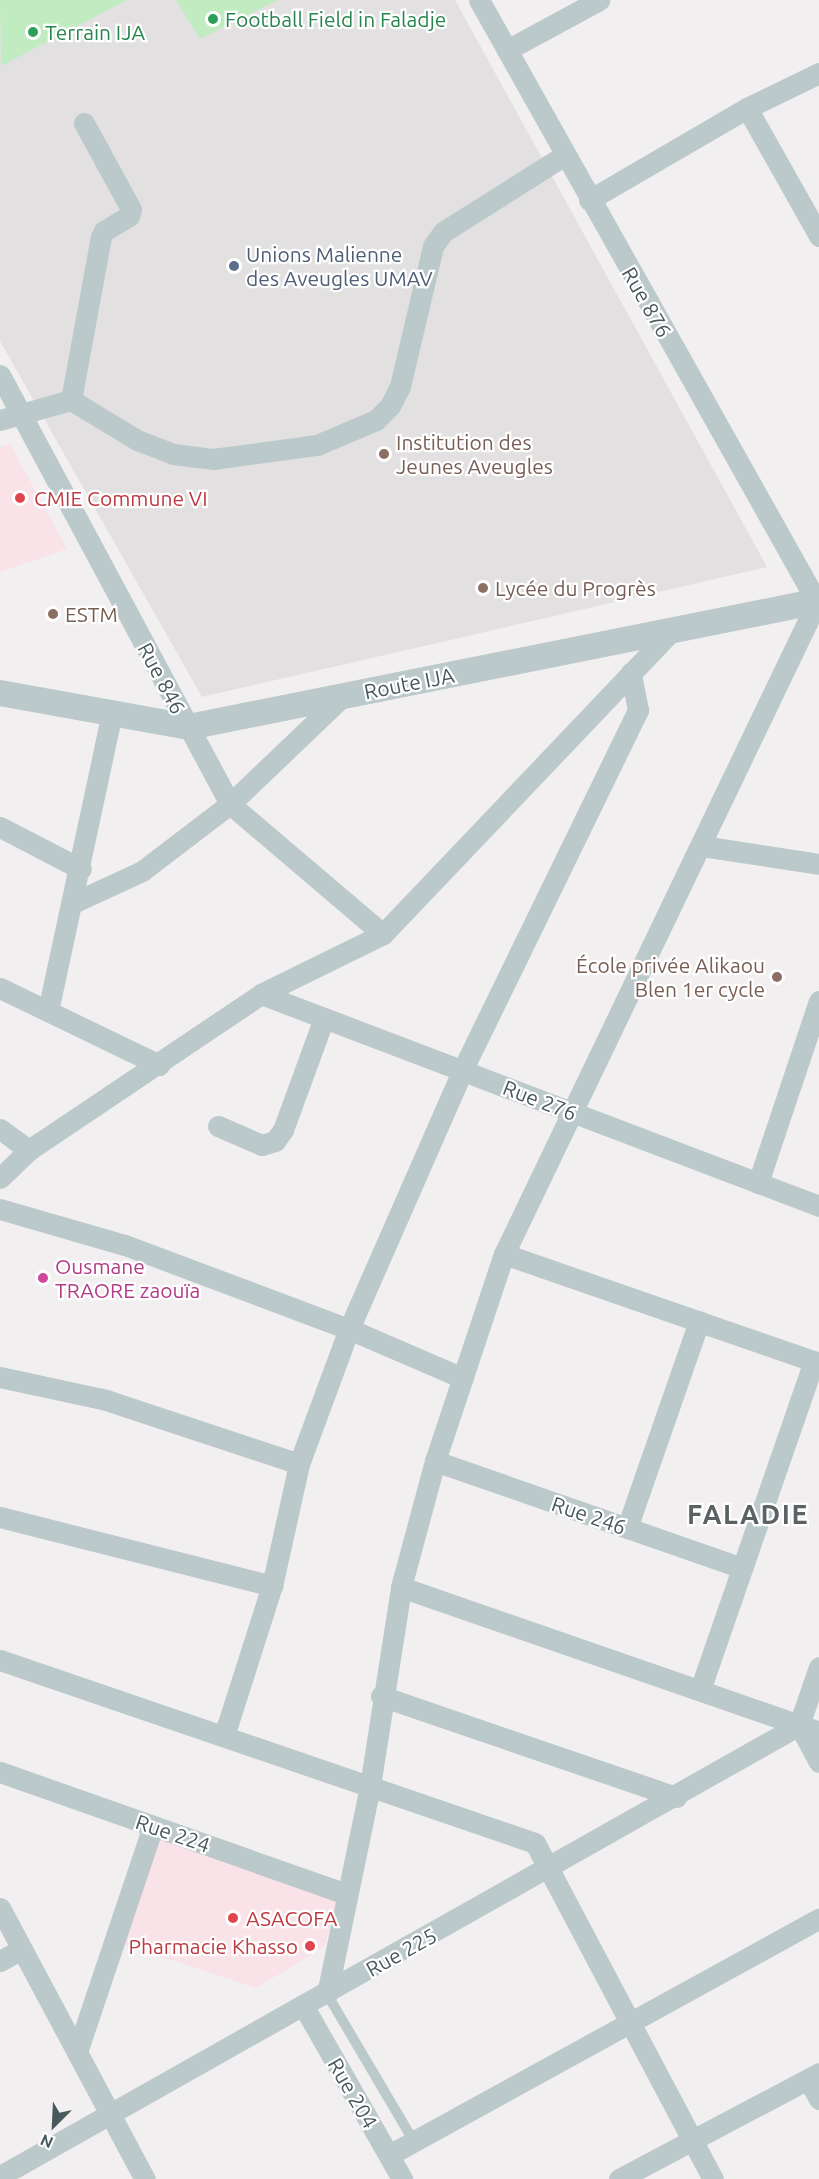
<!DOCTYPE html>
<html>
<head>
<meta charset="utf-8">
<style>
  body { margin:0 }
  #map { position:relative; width:819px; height:2179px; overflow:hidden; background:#f2eff0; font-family:Ubuntu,sans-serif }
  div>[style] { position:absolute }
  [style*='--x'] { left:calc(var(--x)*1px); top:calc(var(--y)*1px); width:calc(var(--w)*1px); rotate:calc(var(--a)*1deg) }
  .education>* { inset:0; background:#e2e0e1 }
  .medical>* { inset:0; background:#f9e2e8 }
  .green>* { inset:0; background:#c1ecc2 }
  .service>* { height:10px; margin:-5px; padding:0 5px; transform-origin:5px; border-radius:5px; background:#bcc9cb }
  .minor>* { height:21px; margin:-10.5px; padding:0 10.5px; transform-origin:10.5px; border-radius:10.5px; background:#bcc9cb }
  .tertiary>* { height:26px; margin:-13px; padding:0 13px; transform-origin:13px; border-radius:13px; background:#bcc9cb }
  .dots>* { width:16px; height:16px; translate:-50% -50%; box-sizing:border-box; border:3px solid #fff; border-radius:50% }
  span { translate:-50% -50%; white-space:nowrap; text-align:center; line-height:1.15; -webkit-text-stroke:4.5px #fff; paint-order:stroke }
  .leisure-label { font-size:21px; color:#27864d }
  .left { translate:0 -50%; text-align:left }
  .service-label { font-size:21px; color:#4e5e75 }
  .street-label { font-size:21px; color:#48595b }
  .education-label { font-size:21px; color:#785e54 }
  .right { translate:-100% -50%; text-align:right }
  .health-label { font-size:21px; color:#be3a42 }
  .hotel-label { font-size:21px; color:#b23c85 }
  .district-label { font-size:27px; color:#5c6264; font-weight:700; letter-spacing:1.5px }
  .north { position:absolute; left:24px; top:2095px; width:60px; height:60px; -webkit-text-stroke:4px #fff; paint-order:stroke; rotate:204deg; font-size:16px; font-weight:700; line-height:24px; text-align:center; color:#48595b }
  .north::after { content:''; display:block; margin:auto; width:21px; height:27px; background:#48595b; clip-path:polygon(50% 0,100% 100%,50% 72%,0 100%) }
</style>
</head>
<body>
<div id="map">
  <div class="education">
    <i style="clip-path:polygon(0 0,455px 0,767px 567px,202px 697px,0 341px)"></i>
  </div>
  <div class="medical">
    <i style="clip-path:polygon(10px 444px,67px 549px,0 572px,0 447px)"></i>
    <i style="clip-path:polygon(160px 1832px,342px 1891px,324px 1947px,256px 1988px,123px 1944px)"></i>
  </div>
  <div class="green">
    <i style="clip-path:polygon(0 0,127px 0,1px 66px)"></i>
    <i style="clip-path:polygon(176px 0,278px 0,200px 39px)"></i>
  </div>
  <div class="service">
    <i style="--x:327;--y:1994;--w:169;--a:59.5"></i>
  </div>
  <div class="minor">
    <i style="--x:507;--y:50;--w:105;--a:-28.5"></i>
    <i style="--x:747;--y:108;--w:147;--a:60.6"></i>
    <i style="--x:589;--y:200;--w:183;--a:-30.2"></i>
    <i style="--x:747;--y:108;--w:80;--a:-25.9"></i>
    <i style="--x:0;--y:375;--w:487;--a:61.8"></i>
    <i style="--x:230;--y:804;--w:201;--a:40.4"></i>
    <i style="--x:71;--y:400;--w:166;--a:-79.6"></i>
    <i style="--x:101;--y:237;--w:7;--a:-63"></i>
    <i style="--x:104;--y:231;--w:29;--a:-31"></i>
    <i style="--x:129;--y:216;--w:7;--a:-74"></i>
    <i style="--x:131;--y:209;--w:98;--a:-118.7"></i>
    <i style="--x:0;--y:420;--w:74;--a:-15.7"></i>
    <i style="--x:71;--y:400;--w:77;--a:31.2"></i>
    <i style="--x:137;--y:440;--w:39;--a:21"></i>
    <i style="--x:173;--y:454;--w:40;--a:7.1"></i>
    <i style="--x:213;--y:459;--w:105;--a:-7.7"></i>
    <i style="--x:317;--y:445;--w:64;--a:-23"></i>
    <i style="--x:376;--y:420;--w:20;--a:-45"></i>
    <i style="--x:390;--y:406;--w:22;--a:-63"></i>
    <i style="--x:400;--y:386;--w:144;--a:-76.7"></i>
    <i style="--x:433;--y:246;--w:17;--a:-54"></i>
    <i style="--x:443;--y:232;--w:144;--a:-32.3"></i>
    <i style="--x:0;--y:827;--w:91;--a:27.4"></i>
    <i style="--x:702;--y:846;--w:118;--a:8.7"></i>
    <i style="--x:75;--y:902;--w:74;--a:-24.8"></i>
    <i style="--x:142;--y:871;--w:111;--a:-37.3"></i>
    <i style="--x:230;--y:804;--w:156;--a:-43.7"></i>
    <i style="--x:0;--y:988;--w:177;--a:25.8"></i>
    <i style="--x:261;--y:994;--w:597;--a:20.8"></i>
    <i style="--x:48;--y:1011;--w:306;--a:-77.9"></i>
    <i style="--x:218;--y:1126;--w:48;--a:23.4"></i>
    <i style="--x:262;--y:1145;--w:14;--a:-17"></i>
    <i style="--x:275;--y:1141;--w:14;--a:-54"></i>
    <i style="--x:283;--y:1130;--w:119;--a:-69.9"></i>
    <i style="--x:0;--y:1129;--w:36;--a:36"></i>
    <i style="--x:0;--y:1178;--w:40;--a:-44"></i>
    <i style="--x:29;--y:1150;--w:280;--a:-33.9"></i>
    <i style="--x:261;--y:994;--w:136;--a:-26.2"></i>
    <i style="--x:383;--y:934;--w:419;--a:-46.4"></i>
    <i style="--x:758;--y:1183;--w:192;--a:-71.5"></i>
    <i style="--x:0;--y:1209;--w:130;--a:16.1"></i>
    <i style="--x:125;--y:1245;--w:239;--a:20.6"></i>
    <i style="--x:349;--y:1329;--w:124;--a:23.3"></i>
    <i style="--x:504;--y:1254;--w:333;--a:19.1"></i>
    <i style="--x:0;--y:1377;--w:108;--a:12.2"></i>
    <i style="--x:106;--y:1400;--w:203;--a:18.3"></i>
    <i style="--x:435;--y:1461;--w:325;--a:19.2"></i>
    <i style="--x:0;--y:1517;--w:281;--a:14.2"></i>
    <i style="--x:627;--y:1528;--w:219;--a:-70.8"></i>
    <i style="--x:401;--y:1587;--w:442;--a:19.1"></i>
    <i style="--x:0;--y:1660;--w:565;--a:18.88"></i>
    <i style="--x:535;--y:1843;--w:380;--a:62.1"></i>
    <i style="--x:700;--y:1690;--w:348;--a:-70.9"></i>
    <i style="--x:381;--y:1696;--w:312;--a:18.9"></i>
    <i style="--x:799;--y:1725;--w:61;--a:-71"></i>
    <i style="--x:799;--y:1725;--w:42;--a:61.6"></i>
    <i style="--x:224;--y:1736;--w:157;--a:-72.3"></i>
    <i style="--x:272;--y:1586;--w:125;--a:-77.5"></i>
    <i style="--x:299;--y:1464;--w:144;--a:-69.7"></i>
    <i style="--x:349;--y:1329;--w:282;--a:-66.3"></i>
    <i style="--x:462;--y:1071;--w:402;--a:-64"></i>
    <i style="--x:638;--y:710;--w:38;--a:-101"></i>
    <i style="--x:0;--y:1772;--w:368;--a:19.4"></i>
    <i style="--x:0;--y:1908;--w:307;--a:61.9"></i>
    <i style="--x:0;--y:1961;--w:25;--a:-29"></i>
    <i style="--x:327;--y:1994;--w:212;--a:-78.3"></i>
    <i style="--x:370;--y:1786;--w:201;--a:-81.1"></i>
    <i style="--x:401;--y:1587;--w:131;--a:-74.9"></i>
    <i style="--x:435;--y:1461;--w:218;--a:-71.6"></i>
    <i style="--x:504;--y:1254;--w:723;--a:-64.36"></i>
    <i style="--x:817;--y:602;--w:690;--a:-119.31"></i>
    <i style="--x:304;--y:2007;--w:198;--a:60.3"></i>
    <i style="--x:77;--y:2052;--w:238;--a:-71.4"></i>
    <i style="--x:808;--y:2079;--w:23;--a:61"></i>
    <i style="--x:389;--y:2155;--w:491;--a:-28.8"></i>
    <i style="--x:0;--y:2176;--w:917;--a:-29.44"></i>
    <i style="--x:619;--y:2179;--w:226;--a:-27.9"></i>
  </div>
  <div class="tertiary">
    <i style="--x:0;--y:693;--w:192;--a:10.2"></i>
    <i style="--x:189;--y:727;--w:642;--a:-11.31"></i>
  </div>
  <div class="dots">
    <i style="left:213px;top:19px;background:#2e9e5b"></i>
    <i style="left:33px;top:32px;background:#2e9e5b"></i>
    <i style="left:234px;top:266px;background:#5c6f8a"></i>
    <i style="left:384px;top:454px;background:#8d6e63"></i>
    <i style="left:20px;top:498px;background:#e0444e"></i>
    <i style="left:483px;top:588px;background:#8d6e63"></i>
    <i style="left:53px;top:614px;background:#8d6e63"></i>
    <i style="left:777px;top:977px;background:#8d6e63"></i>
    <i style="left:43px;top:1278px;background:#d1479c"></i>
    <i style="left:233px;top:1918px;background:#e0444e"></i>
    <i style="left:310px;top:1946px;background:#e0444e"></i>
  </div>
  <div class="leisure-label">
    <span class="left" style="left:225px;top:19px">Football Field in Faladje</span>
    <span class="left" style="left:45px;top:32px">Terrain IJA</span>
  </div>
  <div class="service-label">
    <span class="left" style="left:246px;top:266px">Unions Malienne<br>des Aveugles UMAV</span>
  </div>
  <div class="street-label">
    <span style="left:647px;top:302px;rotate:60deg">Rue 876</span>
    <span style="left:162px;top:678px;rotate:62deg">Rue 846</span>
    <span style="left:409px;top:683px;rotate:-11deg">Route IJA</span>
    <span style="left:540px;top:1100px;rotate:21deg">Rue 276</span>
    <span style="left:589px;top:1515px;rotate:19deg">Rue 246</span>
    <span style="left:173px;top:1833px;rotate:19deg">Rue 224</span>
    <span style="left:401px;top:1952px;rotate:-29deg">Rue 225</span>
    <span style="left:353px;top:2093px;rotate:60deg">Rue 204</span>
  </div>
  <div class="education-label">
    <span class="left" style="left:396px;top:454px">Institution des<br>Jeunes Aveugles</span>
    <span class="left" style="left:495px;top:588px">Lycée du Progrès</span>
    <span class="left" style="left:65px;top:614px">ESTM</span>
    <span class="right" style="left:765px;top:977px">École privée Alikaou<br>Blen 1er cycle</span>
  </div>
  <div class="health-label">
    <span class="left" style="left:34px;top:498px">CMIE Commune VI</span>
    <span class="left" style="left:246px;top:1918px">ASACOFA</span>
    <span class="right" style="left:298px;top:1946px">Pharmacie Khasso</span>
  </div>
  <div class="hotel-label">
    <span class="left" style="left:55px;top:1278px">Ousmane<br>TRAORE zaouïa</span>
  </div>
  <div class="district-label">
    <span style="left:748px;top:1515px">FALADIE</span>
  </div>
  <div class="north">N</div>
</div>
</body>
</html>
